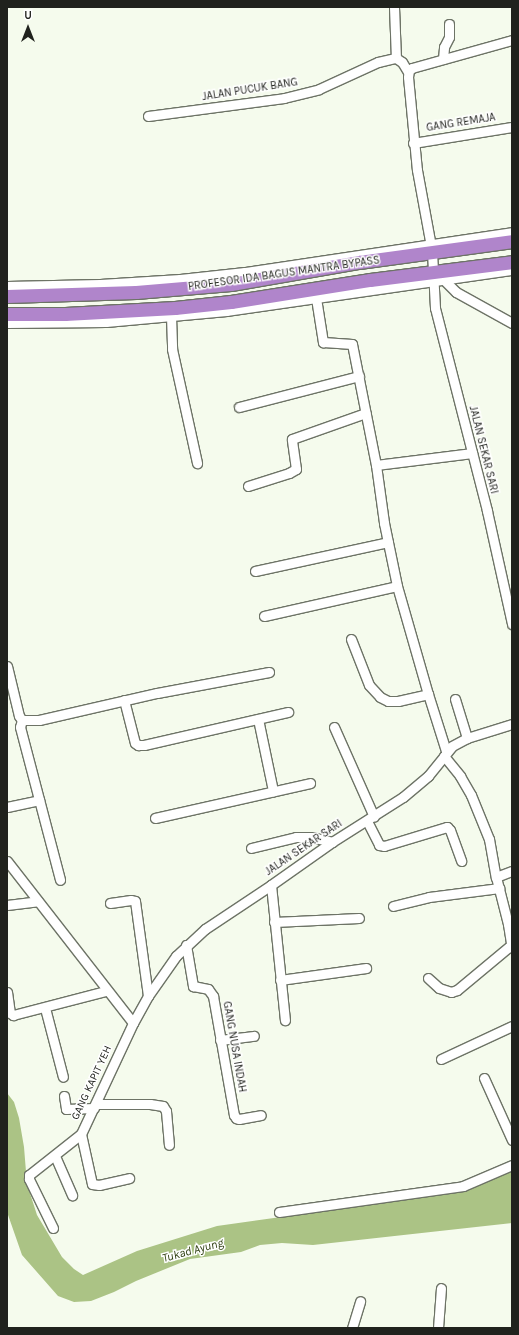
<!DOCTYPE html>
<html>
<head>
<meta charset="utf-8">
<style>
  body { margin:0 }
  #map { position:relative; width:519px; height:1335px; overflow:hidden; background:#f5fbed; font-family:Karla,sans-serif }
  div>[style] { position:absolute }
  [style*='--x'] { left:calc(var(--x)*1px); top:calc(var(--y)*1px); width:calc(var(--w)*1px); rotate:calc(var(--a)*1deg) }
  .water>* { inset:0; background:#abc385 }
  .roads { filter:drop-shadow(1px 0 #6d7366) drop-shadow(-1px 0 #6d7366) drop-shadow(0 1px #6d7366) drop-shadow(0 -1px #6d7366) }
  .minor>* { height:9px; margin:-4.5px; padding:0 4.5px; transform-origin:4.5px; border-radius:4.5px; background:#fff }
  .highway>* { height:13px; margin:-6.5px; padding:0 6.5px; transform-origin:6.5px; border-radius:6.5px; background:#b085cb }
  span { translate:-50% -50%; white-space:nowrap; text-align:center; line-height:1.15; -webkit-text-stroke:3px #fff; paint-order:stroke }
  .street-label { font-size:11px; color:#20221d }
  .water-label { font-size:12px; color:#2d3d0f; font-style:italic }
  .frame { position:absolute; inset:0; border:8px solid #20221d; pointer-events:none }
  .north { position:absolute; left:8px; top:8px; width:40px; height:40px; -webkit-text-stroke:3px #fff; paint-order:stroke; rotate:0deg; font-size:11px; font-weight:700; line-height:16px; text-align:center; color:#20221d }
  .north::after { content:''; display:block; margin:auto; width:14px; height:18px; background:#20221d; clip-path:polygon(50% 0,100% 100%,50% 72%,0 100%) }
</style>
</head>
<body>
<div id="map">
  <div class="water">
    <i style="clip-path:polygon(7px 1093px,14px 1102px,19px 1118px,24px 1147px,27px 1184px,37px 1215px,62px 1257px,74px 1269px,83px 1275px,137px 1251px,217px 1226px,462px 1192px,512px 1171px,512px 1223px,313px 1245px,282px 1243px,260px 1245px,241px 1252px,190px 1259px,136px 1281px,114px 1292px,91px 1301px,74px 1302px,58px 1296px,22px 1255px,7px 1212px)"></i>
  </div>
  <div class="roads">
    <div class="minor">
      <i style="--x:394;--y:7;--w:51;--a:87.8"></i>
      <i style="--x:396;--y:58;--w:7;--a:34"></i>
      <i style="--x:402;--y:62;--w:12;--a:59"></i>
      <i style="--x:512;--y:40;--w:104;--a:164.4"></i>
      <i style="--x:412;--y:68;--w:4;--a:146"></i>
      <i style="--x:409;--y:70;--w:7;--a:98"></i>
      <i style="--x:408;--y:77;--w:93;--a:84.5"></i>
      <i style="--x:417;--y:170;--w:83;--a:79.6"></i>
      <i style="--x:432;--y:252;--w:56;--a:86.9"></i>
      <i style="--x:435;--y:308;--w:210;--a:75.6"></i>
      <i style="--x:487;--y:511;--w:116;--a:77.5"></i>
      <i style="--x:443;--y:59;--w:12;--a:-85"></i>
      <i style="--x:444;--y:47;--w:11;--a:-63"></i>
      <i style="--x:449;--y:37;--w:13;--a:-90"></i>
      <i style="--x:148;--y:116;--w:137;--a:-7.5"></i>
      <i style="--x:284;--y:98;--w:36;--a:-14"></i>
      <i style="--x:319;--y:89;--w:65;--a:-24.6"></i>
      <i style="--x:378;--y:62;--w:18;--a:-13"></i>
      <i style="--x:413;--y:143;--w:100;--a:-9.2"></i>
      <i style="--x:444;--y:280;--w:17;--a:45"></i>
      <i style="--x:456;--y:292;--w:64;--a:29"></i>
      <i style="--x:7;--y:286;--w:93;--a:-1.2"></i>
      <i style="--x:100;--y:284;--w:80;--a:-3.6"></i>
      <i style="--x:180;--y:279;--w:65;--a:-6.1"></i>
      <i style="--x:245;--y:272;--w:270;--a:-8.5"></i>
      <i style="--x:316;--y:298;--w:45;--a:81"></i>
      <i style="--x:323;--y:342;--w:29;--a:4"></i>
      <i style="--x:352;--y:344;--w:123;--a:78.8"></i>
      <i style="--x:376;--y:465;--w:59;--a:82.1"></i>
      <i style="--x:384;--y:523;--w:64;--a:78.3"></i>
      <i style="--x:397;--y:586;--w:112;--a:74"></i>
      <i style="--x:428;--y:694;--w:60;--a:72.5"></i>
      <i style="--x:171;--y:316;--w:33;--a:88"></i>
      <i style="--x:172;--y:349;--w:117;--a:77.6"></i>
      <i style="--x:7;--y:323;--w:99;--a:-0.6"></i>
      <i style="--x:106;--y:322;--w:121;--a:-5.2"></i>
      <i style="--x:226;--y:311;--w:289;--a:-8.2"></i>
      <i style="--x:239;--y:407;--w:124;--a:-14.5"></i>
      <i style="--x:376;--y:465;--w:97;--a:-7.1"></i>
      <i style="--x:248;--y:486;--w:43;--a:-17.6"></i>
      <i style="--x:289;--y:473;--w:8;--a:-30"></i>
      <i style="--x:296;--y:469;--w:30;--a:-98"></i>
      <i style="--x:292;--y:439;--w:78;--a:-19.4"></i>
      <i style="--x:255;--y:571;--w:136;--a:-12.3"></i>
      <i style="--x:264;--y:616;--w:136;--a:-12.7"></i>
      <i style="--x:351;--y:639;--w:49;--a:68.6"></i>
      <i style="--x:369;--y:685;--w:16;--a:47"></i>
      <i style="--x:380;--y:697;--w:9;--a:27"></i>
      <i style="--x:388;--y:701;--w:10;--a:0"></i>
      <i style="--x:398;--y:701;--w:31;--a:-13"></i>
      <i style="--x:7;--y:666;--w:51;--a:76.5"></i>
      <i style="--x:19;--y:716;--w:5;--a:53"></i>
      <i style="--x:22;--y:720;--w:7;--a:106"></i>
      <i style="--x:20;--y:727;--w:158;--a:75.3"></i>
      <i style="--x:455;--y:699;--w:41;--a:72.9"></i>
      <i style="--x:124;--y:700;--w:44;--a:75.7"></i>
      <i style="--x:135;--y:743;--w:4;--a:34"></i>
      <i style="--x:138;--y:745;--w:6;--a:0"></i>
      <i style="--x:144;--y:745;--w:148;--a:-12.9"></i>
      <i style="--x:258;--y:719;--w:74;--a:78.2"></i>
      <i style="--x:22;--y:720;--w:17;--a:0"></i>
      <i style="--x:39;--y:720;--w:121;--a:-12.9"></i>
      <i style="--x:157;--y:693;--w:114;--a:-10.6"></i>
      <i style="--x:334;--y:727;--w:98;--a:66"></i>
      <i style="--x:444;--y:756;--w:26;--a:51"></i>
      <i style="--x:460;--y:776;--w:22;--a:60"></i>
      <i style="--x:471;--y:795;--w:48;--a:67.8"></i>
      <i style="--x:489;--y:839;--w:39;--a:80"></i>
      <i style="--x:496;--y:877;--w:49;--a:75.7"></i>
      <i style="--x:508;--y:924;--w:24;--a:81"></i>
      <i style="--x:7;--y:807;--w:33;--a:-12"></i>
      <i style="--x:155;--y:818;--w:159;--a:-12.7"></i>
      <i style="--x:367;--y:821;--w:27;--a:63"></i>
      <i style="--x:379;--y:845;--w:5;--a:11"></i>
      <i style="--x:384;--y:846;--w:66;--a:-16.8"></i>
      <i style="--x:447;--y:827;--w:4;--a:45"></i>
      <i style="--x:450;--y:830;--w:33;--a:70"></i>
      <i style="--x:251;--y:848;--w:46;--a:-13.7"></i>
      <i style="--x:296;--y:837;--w:15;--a:0"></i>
      <i style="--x:311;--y:837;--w:22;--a:13"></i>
      <i style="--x:7;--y:861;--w:205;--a:52.1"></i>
      <i style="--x:496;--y:877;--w:17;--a:-21"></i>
      <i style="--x:271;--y:885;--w:136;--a:84.1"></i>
      <i style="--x:110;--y:903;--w:21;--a:-8"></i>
      <i style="--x:131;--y:900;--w:4;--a:14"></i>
      <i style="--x:135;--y:901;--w:96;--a:82.2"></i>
      <i style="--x:7;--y:905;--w:31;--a:-7"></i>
      <i style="--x:393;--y:906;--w:37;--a:-14"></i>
      <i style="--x:429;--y:897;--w:71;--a:-7.3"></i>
      <i style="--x:274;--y:922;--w:85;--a:-2.7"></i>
      <i style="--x:186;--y:945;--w:42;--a:80.3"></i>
      <i style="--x:193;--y:986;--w:15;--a:11"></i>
      <i style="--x:208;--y:989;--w:9;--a:54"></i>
      <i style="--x:213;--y:996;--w:121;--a:80"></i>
      <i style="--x:234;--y:1115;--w:4;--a:56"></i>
      <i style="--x:236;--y:1118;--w:3;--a:18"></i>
      <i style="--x:239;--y:1119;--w:22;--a:-10"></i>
      <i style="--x:428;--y:978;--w:15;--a:42"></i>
      <i style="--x:439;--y:988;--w:13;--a:18"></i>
      <i style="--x:451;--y:992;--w:6;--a:-18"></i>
      <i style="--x:457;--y:990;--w:70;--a:-39.8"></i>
      <i style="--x:280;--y:980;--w:87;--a:-7.9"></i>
      <i style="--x:7;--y:992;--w:21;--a:82"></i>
      <i style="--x:10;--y:1013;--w:4;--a:34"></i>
      <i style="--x:13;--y:1015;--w:96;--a:-14.5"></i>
      <i style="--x:45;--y:1008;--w:71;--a:75.4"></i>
      <i style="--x:220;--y:1040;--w:34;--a:-7"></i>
      <i style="--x:441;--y:1059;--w:78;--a:-24.9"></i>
      <i style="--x:484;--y:1078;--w:68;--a:65.7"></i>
      <i style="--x:64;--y:1096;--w:13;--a:81"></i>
      <i style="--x:66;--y:1109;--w:28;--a:-2"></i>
      <i style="--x:96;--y:1104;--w:54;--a:0"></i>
      <i style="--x:150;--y:1104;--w:13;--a:9"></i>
      <i style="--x:163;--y:1106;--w:6;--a:59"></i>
      <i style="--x:166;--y:1111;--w:34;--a:85"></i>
      <i style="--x:81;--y:1134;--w:51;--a:77.6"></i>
      <i style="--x:92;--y:1184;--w:7;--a:8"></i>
      <i style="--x:99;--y:1185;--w:31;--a:-13"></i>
      <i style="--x:55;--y:1156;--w:43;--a:66.4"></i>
      <i style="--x:279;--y:1212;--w:186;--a:-8"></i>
      <i style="--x:463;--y:1186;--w:53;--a:-23.2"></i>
      <i style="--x:53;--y:1228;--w:55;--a:-116.1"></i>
      <i style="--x:29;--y:1179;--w:4;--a:-90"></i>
      <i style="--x:29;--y:1175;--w:66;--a:-38.3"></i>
      <i style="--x:81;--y:1134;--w:123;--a:-64.9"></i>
      <i style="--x:133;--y:1023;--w:31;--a:-61"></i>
      <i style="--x:148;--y:996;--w:49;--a:-55"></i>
      <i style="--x:176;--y:956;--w:40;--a:-43"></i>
      <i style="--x:205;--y:929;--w:79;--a:-33.7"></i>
      <i style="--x:271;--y:885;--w:75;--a:-35.2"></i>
      <i style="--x:332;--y:842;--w:84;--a:-32.4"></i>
      <i style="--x:403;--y:797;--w:33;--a:-40"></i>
      <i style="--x:428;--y:776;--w:38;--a:-51"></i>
      <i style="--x:452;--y:746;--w:17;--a:-28"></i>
      <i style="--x:467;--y:738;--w:47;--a:-17.3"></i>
      <i style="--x:352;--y:1328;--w:28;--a:-73"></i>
      <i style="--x:438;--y:1328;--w:40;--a:-85.7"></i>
    </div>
    <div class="highway">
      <i style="--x:7;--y:296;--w:129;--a:-1.8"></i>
      <i style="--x:136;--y:292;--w:95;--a:-4.8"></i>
      <i style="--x:231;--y:284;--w:130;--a:-9.8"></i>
      <i style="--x:359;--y:262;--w:154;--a:-7.8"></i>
      <i style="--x:7;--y:314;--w:58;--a:0"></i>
      <i style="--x:65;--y:314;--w:110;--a:-3.1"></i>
      <i style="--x:175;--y:308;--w:56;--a:-6.1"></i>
      <i style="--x:231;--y:302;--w:141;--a:-9"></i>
      <i style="--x:370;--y:280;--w:143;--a:-7.2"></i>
    </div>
  </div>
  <div class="street-label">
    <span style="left:250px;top:90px;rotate:-9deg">JALAN PUCUK BANG</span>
    <span style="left:461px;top:123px;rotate:-9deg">GANG REMAJA</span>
    <span style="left:284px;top:274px;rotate:-8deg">PROFESOR IDA BAGUS MANTRA BYPASS</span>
    <span style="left:483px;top:450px;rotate:76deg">JALAN SEKAR SARI</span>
    <span style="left:304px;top:848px;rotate:-34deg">JALAN SEKAR SARI</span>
    <span style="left:234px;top:1047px;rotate:80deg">GANG NUSA INDAH</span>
    <span style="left:92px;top:1083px;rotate:-65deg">GANG KAPIT YEH</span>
  </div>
  <div class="water-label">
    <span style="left:193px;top:1251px;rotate:-15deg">Tukad Ayung</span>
  </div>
  <div class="frame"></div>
  <div class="north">U</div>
</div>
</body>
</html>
